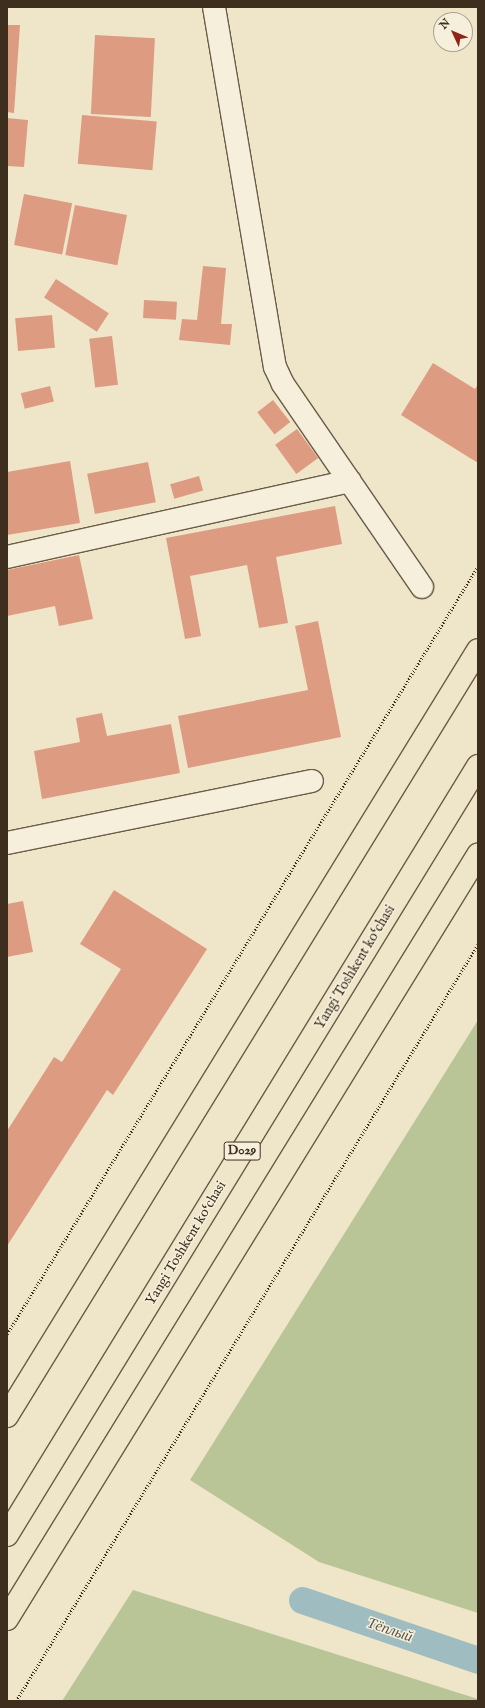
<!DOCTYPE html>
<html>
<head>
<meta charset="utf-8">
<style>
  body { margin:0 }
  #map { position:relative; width:485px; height:1708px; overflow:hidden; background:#efe6c9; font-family:"IM FELL English",serif }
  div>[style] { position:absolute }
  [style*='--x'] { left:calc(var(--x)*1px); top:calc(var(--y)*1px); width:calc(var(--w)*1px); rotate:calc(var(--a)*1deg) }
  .green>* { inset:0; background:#b9c596 }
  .canal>* { height:27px; margin:-13.5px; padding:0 13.5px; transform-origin:13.5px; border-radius:13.5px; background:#9fbdc1 }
  .building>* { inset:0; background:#dd9b82; transform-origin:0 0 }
  .path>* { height:2.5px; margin-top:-1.25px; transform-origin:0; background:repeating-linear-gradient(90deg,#3e2e1d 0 1px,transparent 0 3px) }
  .roads { filter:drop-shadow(1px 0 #6a5c48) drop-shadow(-1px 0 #6a5c48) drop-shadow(0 1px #6a5c48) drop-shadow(0 -1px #6a5c48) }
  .minor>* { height:22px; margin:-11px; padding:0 11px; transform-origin:11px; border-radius:11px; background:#f5efdc }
  .major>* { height:22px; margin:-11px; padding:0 11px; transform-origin:11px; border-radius:11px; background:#efe6c9 }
  .highway>* { height:22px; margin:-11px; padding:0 11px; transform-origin:11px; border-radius:11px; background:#efe6c9 }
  span { translate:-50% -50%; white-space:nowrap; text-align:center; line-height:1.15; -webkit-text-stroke:3px #f5efdc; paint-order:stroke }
  .shield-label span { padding:1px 3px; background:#f5efdc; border:1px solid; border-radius:3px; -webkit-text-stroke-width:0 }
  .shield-label { font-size:13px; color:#3e2e1d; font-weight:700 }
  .street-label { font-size:14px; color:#3e2e1d }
  .water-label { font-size:15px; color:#565246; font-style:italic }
  .frame { position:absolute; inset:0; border:8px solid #3e2e1d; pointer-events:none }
  .north { position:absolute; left:433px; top:12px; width:40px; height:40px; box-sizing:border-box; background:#f5efdc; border:1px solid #aca290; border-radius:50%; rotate:314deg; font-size:11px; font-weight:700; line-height:16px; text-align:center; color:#3e2e1d }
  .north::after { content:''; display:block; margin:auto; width:14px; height:18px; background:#8f2418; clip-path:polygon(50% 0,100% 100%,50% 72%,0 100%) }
</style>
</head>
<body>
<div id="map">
  <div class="green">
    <i style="clip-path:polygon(478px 1020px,478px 1613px,319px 1562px,190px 1480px)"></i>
    <i style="clip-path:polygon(133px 1590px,478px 1699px,478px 1701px,62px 1701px)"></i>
  </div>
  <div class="canal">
    <i style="--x:302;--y:1600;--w:186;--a:18.8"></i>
  </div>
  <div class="building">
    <i style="clip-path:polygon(7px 25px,20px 25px,14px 113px,7px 112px)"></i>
    <i style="left:95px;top:35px;width:60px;height:79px;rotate:3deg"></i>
    <i style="left:82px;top:115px;width:75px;height:49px;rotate:5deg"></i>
    <i style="clip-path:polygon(7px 118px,28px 120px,24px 167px,7px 166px)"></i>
    <i style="left:24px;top:194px;width:49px;height:52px;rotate:11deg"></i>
    <i style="left:75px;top:205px;width:53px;height:51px;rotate:11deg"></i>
    <i style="clip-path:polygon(203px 266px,226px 268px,221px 324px,232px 324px,230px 345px,179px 340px,182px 319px,197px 320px)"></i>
    <i style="left:56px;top:279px;width:63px;height:22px;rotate:33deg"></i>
    <i style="left:144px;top:300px;width:33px;height:18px;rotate:3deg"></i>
    <i style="left:52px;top:315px;width:33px;height:37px;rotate:85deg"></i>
    <i style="left:112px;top:336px;width:49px;height:23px;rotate:83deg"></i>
    <i style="clip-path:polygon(433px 363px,475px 389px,478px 384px,478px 463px,401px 415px)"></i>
    <i style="left:50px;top:386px;width:16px;height:30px;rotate:76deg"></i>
    <i style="left:273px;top:400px;width:28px;height:20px;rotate:52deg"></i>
    <i style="left:297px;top:429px;width:36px;height:27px;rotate:54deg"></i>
    <i style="clip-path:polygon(70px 461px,80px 523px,7px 535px,7px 472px)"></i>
    <i style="left:148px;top:462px;width:41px;height:62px;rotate:79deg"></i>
    <i style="left:199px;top:476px;width:15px;height:30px;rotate:74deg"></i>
    <i style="clip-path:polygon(335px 506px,342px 544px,276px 557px,288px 623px,259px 628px,247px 565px,190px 576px,201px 636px,185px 639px,166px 538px)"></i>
    <i style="clip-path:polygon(79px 555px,93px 619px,59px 626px,55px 606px,7px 616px,7px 570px)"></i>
    <i style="clip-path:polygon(318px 621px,341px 737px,188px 768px,178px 716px,308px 690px,295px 626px)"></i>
    <i style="clip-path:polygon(102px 713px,107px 736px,171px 724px,180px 773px,42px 799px,34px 751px,80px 742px,76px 718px)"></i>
    <i style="clip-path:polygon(114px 890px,207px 949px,113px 1095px,107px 1090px,7px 1246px,7px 1131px,54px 1057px,62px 1062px,121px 969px,80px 944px)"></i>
    <i style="clip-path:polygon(23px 901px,33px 952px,7px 957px,7px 904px)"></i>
  </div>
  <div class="path">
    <i style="--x:7;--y:1334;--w:901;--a:-58.48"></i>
    <i style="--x:16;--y:1701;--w:887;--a:-58.6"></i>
  </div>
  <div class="roads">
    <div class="minor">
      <i style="--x:214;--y:7;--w:365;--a:80.4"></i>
      <i style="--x:275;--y:367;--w:19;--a:65"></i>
      <i style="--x:283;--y:384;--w:246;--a:55.6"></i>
      <i style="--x:7;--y:557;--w:351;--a:-12.5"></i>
      <i style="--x:7;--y:843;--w:311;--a:-11.5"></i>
    </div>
    <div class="major">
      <i style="--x:7;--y:1416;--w:899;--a:-58.41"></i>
    </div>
    <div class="highway">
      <i style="--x:7;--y:1535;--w:902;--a:-58.51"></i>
      <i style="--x:7;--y:1619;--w:898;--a:-58.35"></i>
    </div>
  </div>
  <div class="shield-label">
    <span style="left:242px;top:1151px">D029</span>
  </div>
  <div class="street-label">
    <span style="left:355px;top:967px;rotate:-59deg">Yangi Toshkent ko‘chasi</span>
    <span style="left:186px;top:1243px;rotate:-59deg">Yangi Toshkent ko‘chasi</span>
  </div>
  <div class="water-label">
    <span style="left:390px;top:1630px;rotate:19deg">Тёплый</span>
  </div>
  <div class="frame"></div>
  <div class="north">N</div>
</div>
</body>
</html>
